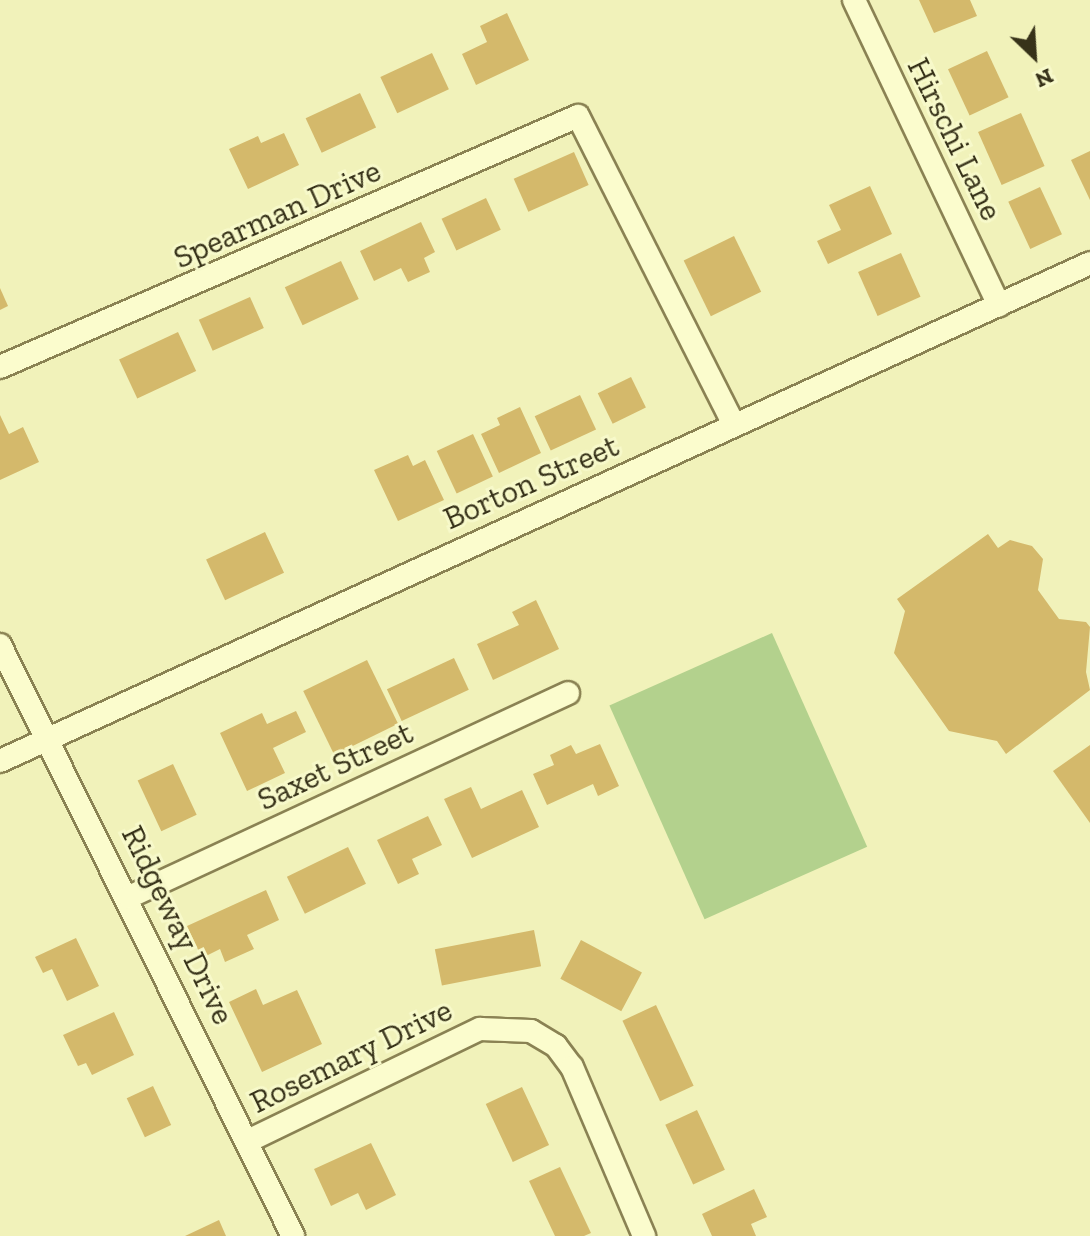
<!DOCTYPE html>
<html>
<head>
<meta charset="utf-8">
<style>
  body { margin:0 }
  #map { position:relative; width:1090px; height:1236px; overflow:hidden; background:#f1f2ba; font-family:"Zilla Slab",serif }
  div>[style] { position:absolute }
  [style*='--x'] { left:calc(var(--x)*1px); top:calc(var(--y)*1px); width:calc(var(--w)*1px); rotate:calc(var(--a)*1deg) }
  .green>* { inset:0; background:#b3d18d; transform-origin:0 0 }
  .building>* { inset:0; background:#d4b96b; transform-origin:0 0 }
  .roads { filter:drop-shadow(2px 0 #8a8253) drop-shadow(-2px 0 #8a8253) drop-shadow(0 2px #8a8253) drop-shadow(0 -2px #8a8253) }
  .street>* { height:22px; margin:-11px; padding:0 11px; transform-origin:11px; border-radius:11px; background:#fbfccd }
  span { translate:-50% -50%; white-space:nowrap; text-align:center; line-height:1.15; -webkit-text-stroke:6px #f7f9ca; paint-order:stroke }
  .street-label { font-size:32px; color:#373219 }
  .north { position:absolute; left:994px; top:16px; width:80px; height:80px; -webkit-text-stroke:6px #f7f9ca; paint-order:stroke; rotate:155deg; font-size:22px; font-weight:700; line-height:32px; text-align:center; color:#373219 }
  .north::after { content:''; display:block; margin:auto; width:28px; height:36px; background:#373219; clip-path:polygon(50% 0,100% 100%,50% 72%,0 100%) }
</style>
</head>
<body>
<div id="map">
  <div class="green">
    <i style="left:772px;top:633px;width:234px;height:178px;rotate:66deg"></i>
  </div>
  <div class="building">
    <i style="clip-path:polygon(919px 0,970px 0,977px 16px,934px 33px)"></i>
    <i style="clip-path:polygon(507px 13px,529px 60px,476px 85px,462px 54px,487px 42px,480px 26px)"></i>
    <i style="left:987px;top:51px;width:51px;height:43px;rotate:65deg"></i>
    <i style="left:432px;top:53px;width:40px;height:57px;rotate:65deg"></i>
    <i style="left:360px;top:93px;width:38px;height:60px;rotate:65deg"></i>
    <i style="left:1021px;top:113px;width:58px;height:47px;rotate:66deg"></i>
    <i style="clip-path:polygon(284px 133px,299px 165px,248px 189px,229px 149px,258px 136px,261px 143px)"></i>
    <i style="clip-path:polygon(1090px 151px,1090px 200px,1071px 160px)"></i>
    <i style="left:574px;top:152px;width:36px;height:66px;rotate:66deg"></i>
    <i style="clip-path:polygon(870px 186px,892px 234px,828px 264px,817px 241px,841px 230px,829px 205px)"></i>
    <i style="left:1040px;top:187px;width:52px;height:35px;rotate:65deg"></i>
    <i style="left:486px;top:198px;width:35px;height:49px;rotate:65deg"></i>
    <i style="clip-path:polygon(421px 222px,435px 252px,424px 258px,430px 272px,408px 282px,401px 268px,374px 281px,360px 251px)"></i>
    <i style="left:734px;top:236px;width:62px;height:56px;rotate:64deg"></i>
    <i style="left:901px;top:253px;width:48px;height:47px;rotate:66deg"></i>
    <i style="left:341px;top:261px;width:42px;height:62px;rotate:65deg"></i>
    <i style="clip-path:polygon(0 288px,8px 306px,0 310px)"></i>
    <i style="left:250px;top:297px;width:34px;height:56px;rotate:66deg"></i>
    <i style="left:178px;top:332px;width:43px;height:65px;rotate:65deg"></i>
    <i style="left:631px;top:377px;width:34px;height:37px;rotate:64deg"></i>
    <i style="left:580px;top:395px;width:38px;height:50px;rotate:65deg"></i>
    <i style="clip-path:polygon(520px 407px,541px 453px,499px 473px,481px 434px,500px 425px,497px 418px)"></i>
    <i style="clip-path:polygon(0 415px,9px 434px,23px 427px,39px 462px,0 480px)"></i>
    <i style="left:473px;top:434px;width:47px;height:40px;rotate:65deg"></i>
    <i style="clip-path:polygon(408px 455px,413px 466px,425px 460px,444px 500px,398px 521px,374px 470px)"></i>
    <i style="left:265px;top:532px;width:45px;height:65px;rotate:65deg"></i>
    <i style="clip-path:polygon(988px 534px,998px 548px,1010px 540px,1032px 546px,1043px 559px,1038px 590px,1059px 619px,1086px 622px,1090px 627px,1086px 672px,1090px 690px,1006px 754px,997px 741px,949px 731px,894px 653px,905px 611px,897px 599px)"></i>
    <i style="clip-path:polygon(536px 600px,559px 649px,493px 680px,477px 644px,519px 625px,512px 612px)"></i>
    <i style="left:454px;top:658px;width:35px;height:74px;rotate:65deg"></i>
    <i style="left:367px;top:660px;width:71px;height:71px;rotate:64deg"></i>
    <i style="clip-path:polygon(296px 711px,306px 732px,273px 748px,285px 773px,247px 791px,220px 733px,262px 713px,267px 724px)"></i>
    <i style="clip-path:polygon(600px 744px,619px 786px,598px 796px,593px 784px,547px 805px,533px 774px,554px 765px,550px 755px,571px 745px,576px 754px)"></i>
    <i style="clip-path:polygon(1090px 745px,1090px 823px,1053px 771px)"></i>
    <i style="left:173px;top:764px;width:56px;height:39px;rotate:65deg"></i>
    <i style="clip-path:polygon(471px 787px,481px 809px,522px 790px,539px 827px,472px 858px,444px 799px)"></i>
    <i style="clip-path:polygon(428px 816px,442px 845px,412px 859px,419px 874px,398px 884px,377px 840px)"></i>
    <i style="left:348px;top:847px;width:41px;height:68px;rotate:64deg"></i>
    <i style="clip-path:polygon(266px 890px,279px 920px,247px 935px,254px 949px,225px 962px,220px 949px,202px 958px,187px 926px)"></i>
    <i style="left:534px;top:930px;width:37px;height:101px;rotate:79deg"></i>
    <i style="clip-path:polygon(76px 938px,99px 986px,67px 1001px,52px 969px,43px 973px,35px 957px)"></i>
    <i style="left:581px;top:940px;width:69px;height:44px;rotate:28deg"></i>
    <i style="clip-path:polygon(256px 989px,263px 1005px,297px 990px,322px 1044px,262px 1072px,229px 1002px)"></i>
    <i style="left:656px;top:1005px;width:89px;height:37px;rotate:65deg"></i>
    <i style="clip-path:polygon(114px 1012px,134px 1055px,92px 1075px,86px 1063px,78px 1066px,63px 1035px)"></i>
    <i style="left:153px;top:1086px;width:43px;height:29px;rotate:65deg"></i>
    <i style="left:522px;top:1087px;width:64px;height:40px;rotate:65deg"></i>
    <i style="left:697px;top:1110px;width:66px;height:35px;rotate:65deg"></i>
    <i style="clip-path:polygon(371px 1143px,396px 1195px,366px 1210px,358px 1193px,331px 1206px,314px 1169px)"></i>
    <i style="clip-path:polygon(560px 1167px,591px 1233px,584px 1236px,555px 1236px,529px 1181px)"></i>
    <i style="clip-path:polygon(754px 1189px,767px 1217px,751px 1224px,756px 1236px,712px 1236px,702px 1214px)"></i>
    <i style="clip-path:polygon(219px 1220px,226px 1236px,185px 1236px)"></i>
  </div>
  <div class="roads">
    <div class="street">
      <i style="--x:854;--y:0;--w:338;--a:64.6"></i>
      <i style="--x:0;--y:367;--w:630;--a:-23.47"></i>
      <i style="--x:578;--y:116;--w:346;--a:63.2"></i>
      <i style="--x:0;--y:645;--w:660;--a:63.63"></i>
      <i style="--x:0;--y:761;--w:1198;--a:-24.55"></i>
      <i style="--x:129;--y:897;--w:484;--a:-24.9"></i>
      <i style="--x:248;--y:1141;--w:258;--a:-25.8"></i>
      <i style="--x:480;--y:1029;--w:51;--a:2.2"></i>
      <i style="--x:531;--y:1031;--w:29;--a:31"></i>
      <i style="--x:556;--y:1046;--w:26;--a:53"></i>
      <i style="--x:572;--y:1067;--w:184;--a:66.9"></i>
    </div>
  </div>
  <div class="street-label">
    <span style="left:955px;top:139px;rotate:64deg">Hirschi Lane</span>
    <span style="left:277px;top:214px;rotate:-24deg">Spearman Drive</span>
    <span style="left:531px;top:482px;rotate:-24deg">Borton Street</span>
    <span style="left:335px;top:766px;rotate:-25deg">Saxet Street</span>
    <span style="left:178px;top:925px;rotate:64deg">Ridgeway Drive</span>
    <span style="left:351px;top:1056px;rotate:-26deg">Rosemary Drive</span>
  </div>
  <div class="north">N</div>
</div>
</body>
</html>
